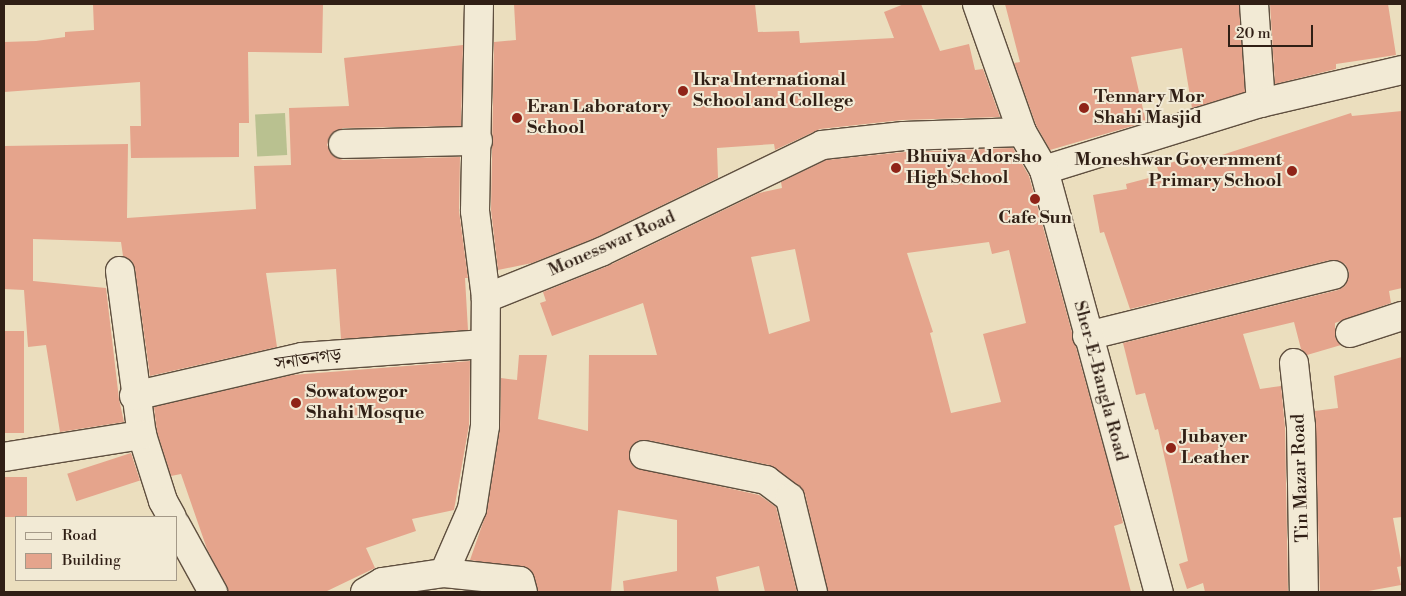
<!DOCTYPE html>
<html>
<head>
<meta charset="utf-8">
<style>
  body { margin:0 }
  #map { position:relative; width:1406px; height:596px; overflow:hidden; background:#ebdebe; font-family:"Libre Bodoni","Noto Serif Bengali",serif }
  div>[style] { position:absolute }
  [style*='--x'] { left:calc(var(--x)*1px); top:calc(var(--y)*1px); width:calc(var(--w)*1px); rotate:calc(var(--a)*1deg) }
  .green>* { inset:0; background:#b9c190; transform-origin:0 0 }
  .building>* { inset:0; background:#e5a48c; transform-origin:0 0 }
  .roads { filter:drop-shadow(1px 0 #5f4f3f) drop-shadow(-1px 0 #5f4f3f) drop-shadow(0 1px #5f4f3f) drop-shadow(0 -1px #5f4f3f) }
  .street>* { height:28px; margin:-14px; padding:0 14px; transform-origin:14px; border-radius:14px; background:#f2ead5 }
  .secondary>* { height:28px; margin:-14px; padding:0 14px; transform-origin:14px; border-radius:14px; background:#f2ead5 }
  .dots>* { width:14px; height:14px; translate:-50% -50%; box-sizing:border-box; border:2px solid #f2ead5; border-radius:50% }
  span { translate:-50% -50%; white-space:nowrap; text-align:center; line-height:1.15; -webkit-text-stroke:4px #f2ead5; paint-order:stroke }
  .poi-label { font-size:18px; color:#301f15; font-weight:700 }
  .left { translate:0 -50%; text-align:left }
  .right { translate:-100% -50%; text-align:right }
  .street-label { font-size:18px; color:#301f15 }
  .frame { position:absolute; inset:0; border:5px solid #301f15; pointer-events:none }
  .legend { position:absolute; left:15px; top:516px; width:162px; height:65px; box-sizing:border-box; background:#f2ead5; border:1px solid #a49988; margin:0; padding:6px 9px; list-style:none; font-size:15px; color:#301f15 }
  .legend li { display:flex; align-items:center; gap:10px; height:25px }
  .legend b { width:25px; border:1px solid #a49988 }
  .scale { position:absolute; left:1228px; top:25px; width:85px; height:22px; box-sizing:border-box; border:2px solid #301f15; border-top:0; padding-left:6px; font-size:15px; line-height:18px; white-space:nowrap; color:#301f15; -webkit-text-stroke:4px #f2ead5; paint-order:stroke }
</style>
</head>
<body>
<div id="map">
  <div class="green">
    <i style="left:285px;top:113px;width:42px;height:30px;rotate:87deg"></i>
  </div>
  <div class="building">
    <i style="clip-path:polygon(93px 4px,323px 4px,322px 53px,248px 52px,249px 123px,239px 123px,239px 157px,131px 158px,130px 126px,141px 126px,140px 82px,4px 92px,4px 42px,36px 41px,65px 37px,65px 32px,94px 30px)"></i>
    <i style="clip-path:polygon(514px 4px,755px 4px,758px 32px,799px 31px,800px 43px,894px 38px,884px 12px,904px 4px,921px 4px,940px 51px,969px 44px,975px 70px,983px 69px,1000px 117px,902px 120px,820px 129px,775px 150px,774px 144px,717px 148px,718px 178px,595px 238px,532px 263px,498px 270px,491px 210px,494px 42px,516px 40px)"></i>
    <i style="clip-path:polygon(1005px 4px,1239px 4px,1245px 92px,1192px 108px,1182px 48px,1131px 57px,1146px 122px,1050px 150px,1036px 125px,1014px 63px,1020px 62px)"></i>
    <i style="clip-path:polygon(1270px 4px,1388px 4px,1396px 55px,1336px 64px,1336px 69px,1275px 84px)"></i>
    <i style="clip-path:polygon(463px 45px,461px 126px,343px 128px,330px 136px,327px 145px,335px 157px,343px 160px,460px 157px,459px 211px,468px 278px,465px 278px,468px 330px,341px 339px,336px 269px,266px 273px,277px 347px,150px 376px,135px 269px,132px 261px,123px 256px,121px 242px,33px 239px,33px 281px,106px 288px,119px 399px,124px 422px,60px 432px,46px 345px,28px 347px,24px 290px,4px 289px,4px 146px,128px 144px,127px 218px,256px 209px,254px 166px,291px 165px,289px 108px,349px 106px,344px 58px)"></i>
    <i style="clip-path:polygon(1402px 111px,1402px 288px,1389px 291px,1391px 303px,1335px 323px,1335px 337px,1341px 345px,1307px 355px,1301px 349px,1294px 322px,1243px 334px,1260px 389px,1281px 386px,1285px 427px,1288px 592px,1205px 592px,1203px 583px,1187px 589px,1179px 564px,1188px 561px,1158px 429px,1155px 430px,1145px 393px,1136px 395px,1123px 343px,1338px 290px,1345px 286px,1349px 272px,1345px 264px,1330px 260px,1130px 309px,1104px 232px,1100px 233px,1093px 195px,1127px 189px,1126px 184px,1160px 175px,1157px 167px,1180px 160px,1182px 168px,1351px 113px,1352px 116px)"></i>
    <i style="clip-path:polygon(evenodd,1013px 148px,1029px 176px,1113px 482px,1123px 523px,1114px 526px,1131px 592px,828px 592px,805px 494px,799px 486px,769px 465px,647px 440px,639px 440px,629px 451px,634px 467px,759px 495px,776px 507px,797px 592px,765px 592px,759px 566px,716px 577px,719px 592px,624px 592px,623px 581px,677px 571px,677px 520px,618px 510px,611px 592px,538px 592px,530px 569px,470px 560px,487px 511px,500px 428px,501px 378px,517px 380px,519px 355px,547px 355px,538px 419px,588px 431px,589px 355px,657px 355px,643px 303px,552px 336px,540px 303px,546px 301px,543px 292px,608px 266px,759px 193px,782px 188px,781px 182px,826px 160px,905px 152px,1013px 148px,989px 242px,992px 254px,1009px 250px,1026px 323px,983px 334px,1001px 402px,951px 413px,930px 333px,933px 332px,907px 253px,989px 242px,1013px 148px,795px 249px,810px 321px,769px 334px,751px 257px,795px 249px)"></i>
    <i style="left:4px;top:331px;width:20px;height:102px"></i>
    <i style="clip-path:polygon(1402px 357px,1402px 517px,1393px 518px,1402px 566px,1397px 567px,1401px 585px,1363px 592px,1320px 592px,1315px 411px,1338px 408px,1334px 376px)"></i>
    <i style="clip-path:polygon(470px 361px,469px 425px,454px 510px,412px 519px,416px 531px,366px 548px,375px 568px,325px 592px,229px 592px,207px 549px,181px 474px,171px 476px,157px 432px,154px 407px,292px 375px)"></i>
    <i style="left:131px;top:453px;width:29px;height:67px;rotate:72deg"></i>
    <i style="left:4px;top:477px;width:23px;height:40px"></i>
  </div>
  <div class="roads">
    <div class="street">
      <i style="--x:1254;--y:4;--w:99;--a:86"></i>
      <i style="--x:343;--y:144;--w:135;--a:-1.3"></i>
      <i style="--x:1044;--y:170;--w:227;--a:-17.2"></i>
      <i style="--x:1261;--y:103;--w:145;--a:-13.2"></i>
      <i style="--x:120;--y:271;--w:165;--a:82.4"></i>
      <i style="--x:142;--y:435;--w:69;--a:72.3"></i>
      <i style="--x:163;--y:501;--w:18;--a:61"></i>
      <i style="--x:486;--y:298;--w:124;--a:-21.8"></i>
      <i style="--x:601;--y:252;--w:246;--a:-25.8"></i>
      <i style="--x:822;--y:145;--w:82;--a:-6.3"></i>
      <i style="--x:904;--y:136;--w:118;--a:-1.9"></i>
      <i style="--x:1350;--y:333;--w:55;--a:-18.1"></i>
      <i style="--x:1087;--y:336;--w:254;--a:-13.9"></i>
      <i style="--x:1294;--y:363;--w:63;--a:83.7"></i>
      <i style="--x:1301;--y:426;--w:166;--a:89"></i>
      <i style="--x:134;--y:396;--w:172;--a:-13.1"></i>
      <i style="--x:302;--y:357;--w:183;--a:-4.1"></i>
      <i style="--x:644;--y:455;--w:125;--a:11.6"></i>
      <i style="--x:766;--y:480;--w:30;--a:37"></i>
      <i style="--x:790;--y:498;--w:97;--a:76.3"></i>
      <i style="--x:4;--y:457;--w:140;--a:-9.1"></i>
      <i style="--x:176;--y:525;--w:77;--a:61.1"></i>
      <i style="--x:444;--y:573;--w:76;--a:6"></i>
      <i style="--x:520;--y:581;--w:11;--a:75"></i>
      <i style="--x:365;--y:592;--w:20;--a:-30"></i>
      <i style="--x:382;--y:582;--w:63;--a:-8.3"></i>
      <i style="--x:444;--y:573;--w:70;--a:-66.4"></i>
      <i style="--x:472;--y:509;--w:84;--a:-81.1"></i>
      <i style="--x:485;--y:426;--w:128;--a:-89.6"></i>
      <i style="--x:486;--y:298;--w:88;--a:-97.2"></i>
      <i style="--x:475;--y:211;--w:207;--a:-88.9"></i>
    </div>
    <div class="secondary">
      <i style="--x:977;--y:4;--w:136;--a:70.6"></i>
      <i style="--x:1022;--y:132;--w:44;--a:59.9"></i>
      <i style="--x:1044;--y:170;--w:437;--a:74.8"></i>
    </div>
  </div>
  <div class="dots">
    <i style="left:683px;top:91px;background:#8f2418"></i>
    <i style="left:1084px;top:108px;background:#8f2418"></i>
    <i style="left:517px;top:118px;background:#8f2418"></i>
    <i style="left:896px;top:168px;background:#8f2418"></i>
    <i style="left:1292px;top:171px;background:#8f2418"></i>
    <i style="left:1035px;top:199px;background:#8f2418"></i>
    <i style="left:296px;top:403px;background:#8f2418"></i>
    <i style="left:1171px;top:448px;background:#8f2418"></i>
  </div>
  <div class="poi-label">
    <span class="left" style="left:693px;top:91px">Ikra International<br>School and College</span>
    <span class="left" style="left:1094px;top:108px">Tennary Mor<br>Shahi Masjid</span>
    <span class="left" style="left:527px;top:118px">Eran Laboratory<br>School</span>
    <span class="left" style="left:906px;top:168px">Bhuiya Adorsho<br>High School</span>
    <span class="right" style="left:1282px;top:171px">Moneshwar Government<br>Primary School</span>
    <span style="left:1035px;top:218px">Cafe Sun</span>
    <span class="left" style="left:306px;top:403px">Sowatowgor<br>Shahi Mosque</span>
    <span class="left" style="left:1181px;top:448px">Jubayer<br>Leather</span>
  </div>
  <div class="street-label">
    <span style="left:612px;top:244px;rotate:-24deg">Monesswar Road</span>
    <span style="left:308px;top:360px;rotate:-8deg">সনাতনগড়</span>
    <span style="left:1100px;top:381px;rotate:75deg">Sher-E-Bangla Road</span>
    <span style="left:1301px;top:478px;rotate:-92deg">Tin Mazar Road</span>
  </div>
  <div class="frame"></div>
  <ul class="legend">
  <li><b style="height:6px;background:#f2ead5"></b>Road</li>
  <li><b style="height:14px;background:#e5a48c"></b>Building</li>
  </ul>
  <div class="scale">20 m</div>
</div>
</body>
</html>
